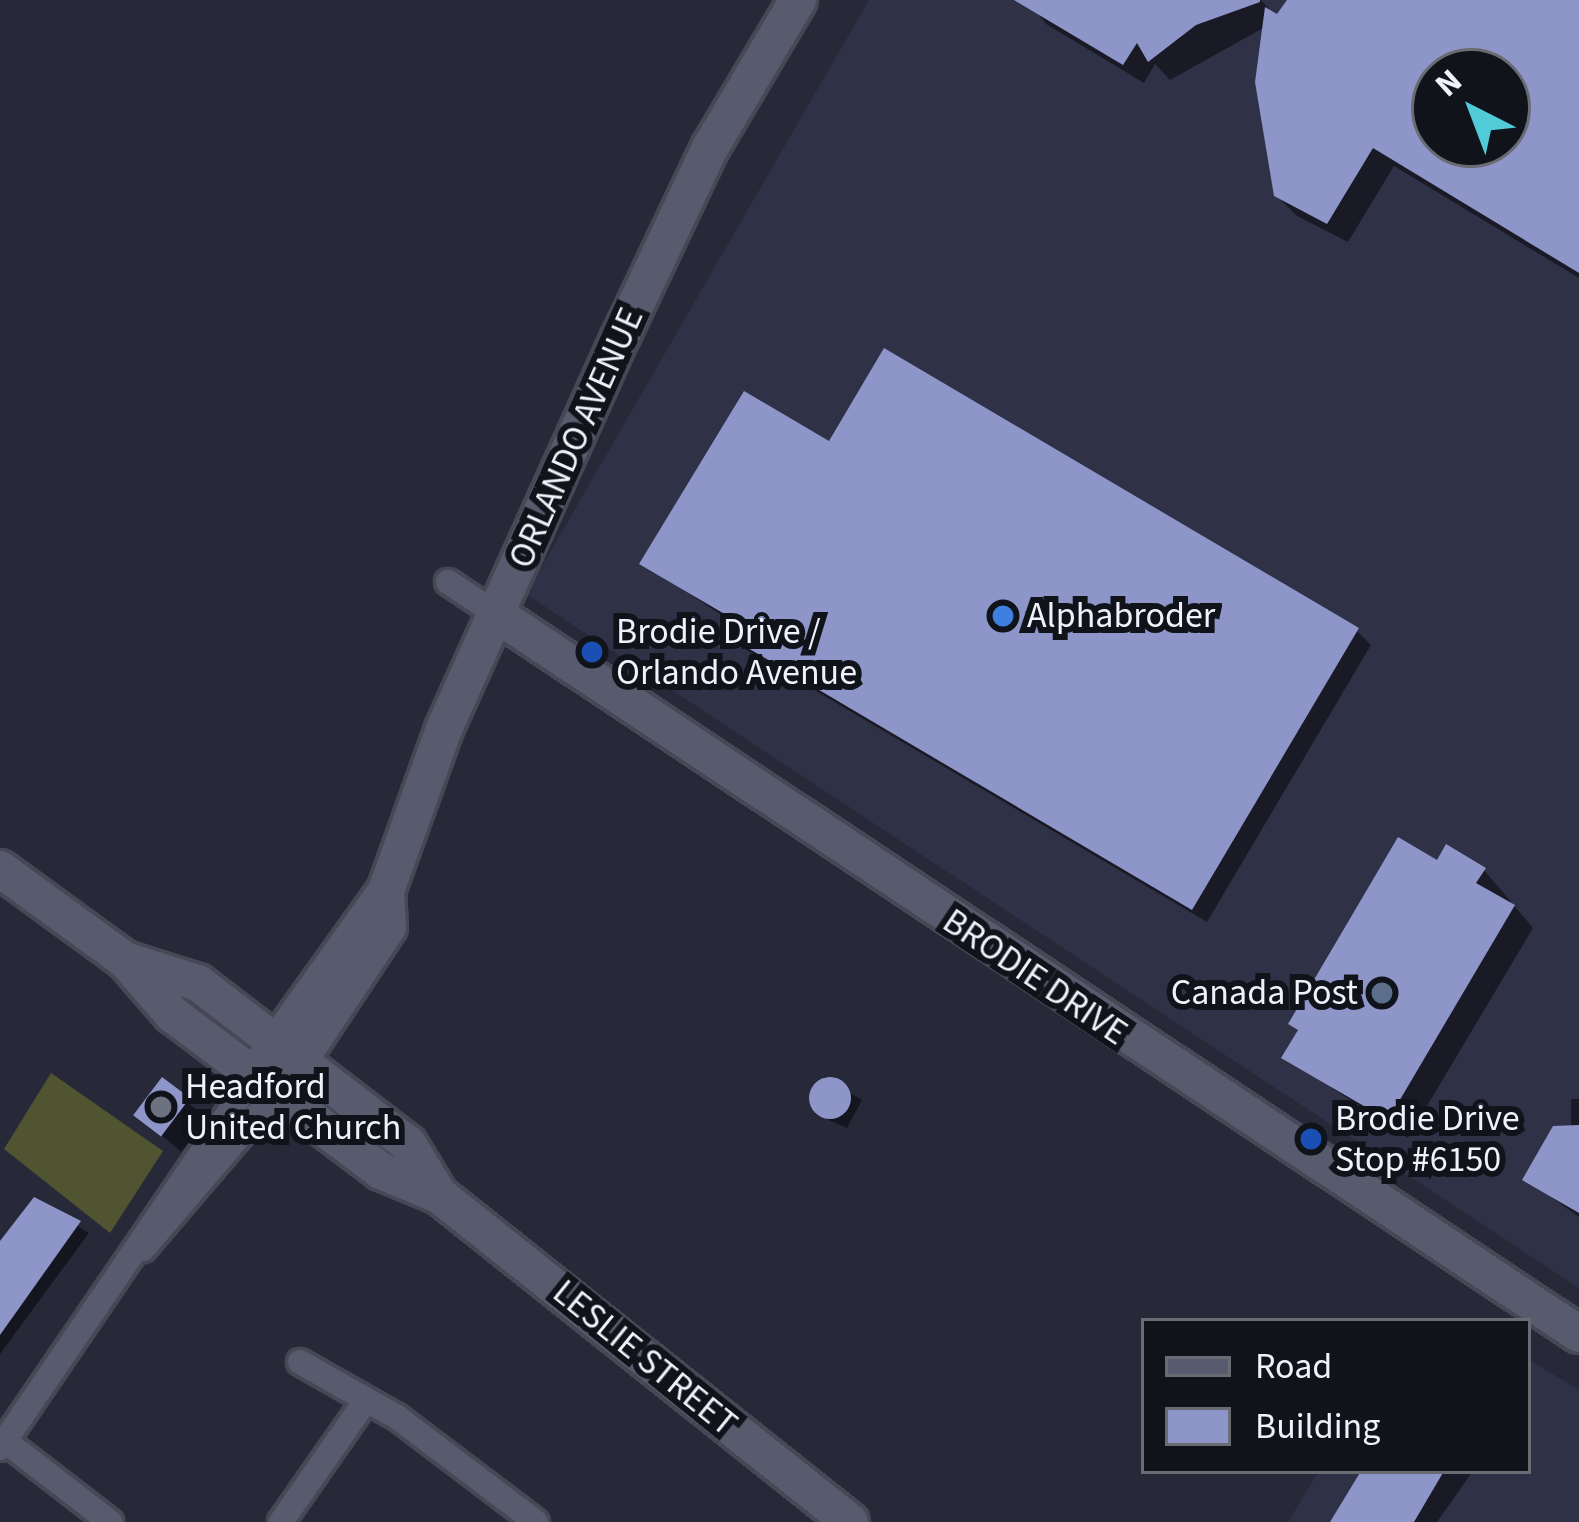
<!DOCTYPE html>
<html>
<head>
<meta charset="utf-8">
<style>
  body { margin:0 }
  #map { position:relative; width:1579px; height:1522px; overflow:hidden; background:#272939; font-family:"Source Sans 3",sans-serif }
  div>[style] { position:absolute }
  [style*='--x'] { left:calc(var(--x)*1px); top:calc(var(--y)*1px); width:calc(var(--w)*1px); rotate:calc(var(--a)*1deg) }
  .built>* { inset:0; background:#2f3247 }
  .green>* { inset:0; background:#505430 }
  .shadow>* { inset:0; background:#0007; transform-origin:0 0 }
  .building>* { inset:0; background:#8e96c9; transform-origin:0 0 }
  .round { border-radius:50% }
  .roads { filter:drop-shadow(3px 0 #464855) drop-shadow(-3px 0 #464855) drop-shadow(0 3px #464855) drop-shadow(0 -3px #464855) }
  .street>* { height:24px; margin:-12px; padding:0 12px; transform-origin:12px; border-radius:12px; background:#585b6d }
  .secondary>* { height:36px; margin:-18px; padding:0 18px; transform-origin:18px; border-radius:18px; background:#585b6d }
  .dots>* { width:33px; height:33px; translate:-50% -50%; box-sizing:border-box; border:6px solid #11131a; border-radius:50% }
  span { translate:-50% -50%; white-space:nowrap; text-align:center; line-height:1.15; -webkit-text-stroke:12px #11131a; paint-order:stroke }
  .street-label { font-size:36px; color:#eff1fb }
  .poi-label { font-size:36px; color:#eff1fb }
  .left { translate:0 -50%; text-align:left }
  .right { translate:-100% -50%; text-align:right }
  .legend { position:absolute; left:1141px; top:1318px; width:390px; height:156px; box-sizing:border-box; background:#11131a; border:3px solid #6a6c74; margin:0; padding:15px 21px; list-style:none; font-size:36px; color:#eff1fb }
  .legend li { display:flex; align-items:center; gap:24px; height:60px }
  .legend b { width:60px; border:3px solid #6a6c74 }
  .north { position:absolute; left:1411px; top:48px; width:120px; height:120px; box-sizing:border-box; background:#11131a; border:3px solid #6a6c74; border-radius:50%; rotate:318deg; font-size:33px; font-weight:700; line-height:48px; text-align:center; color:#eff1fb }
  .north::after { content:''; display:block; margin:auto; width:42px; height:54px; background:#52cbd9; clip-path:polygon(50% 0,100% 100%,50% 72%,0 100%) }
</style>
</head>
<body>
<div id="map">
  <div class="built">
    <i style="clip-path:polygon(evenodd,869px 0,1579px 0,1579px 1288px,526px 594px,869px 0,1435px 72px,1507px 72px,1507px 144px,1435px 144px,1435px 72px)"></i>
    <i style="clip-path:polygon(1528px 1359px,1579px 1390px,1579px 1522px,1288px 1522px,1319px 1471px,1528px 1471px)"></i>
  </div>
  <div class="green">
    <i style="clip-path:polygon(51px 1073px,163px 1151px,110px 1233px,4px 1149px)"></i>
  </div>
  <div class="shadow">
    <i style="clip-path:polygon(evenodd,1028px 0,1261px 0,1278px 18px,1292px 0,1579px 0,1579px 278px,1394px 166px,1348px 242px,1297px 216px,1276px 195px,1265px 27px,1170px 80px,1155px 64px,1144px 83px,1046px 24px,1028px 0,1435px 72px,1507px 72px,1507px 144px,1435px 144px,1435px 72px)"></i>
    <i style="clip-path:polygon(830px 445px,1357px 631px,1371px 645px,1207px 922px,738px 645px,723px 630px,729px 620px,643px 563px)"></i>
    <i style="clip-path:polygon(1438px 864px,1484px 870px,1533px 928px,1408px 1138px,1285px 1057px)"></i>
    <i style="clip-path:polygon(824px 1076px,862px 1100px,847px 1128px,815px 1114px)"></i>
    <i style="left:162px;top:1081px;width:60px;height:42px;rotate:40deg"></i>
    <i style="clip-path:polygon(1571px 1099px,1579px 1099px,1579px 1217px,1526px 1179px,1571px 1129px)"></i>
    <i style="clip-path:polygon(35px 1200px,89px 1233px,0 1354px,0 1246px)"></i>
    <i style="clip-path:polygon(1364px 1471px,1473px 1471px,1437px 1522px,1333px 1522px)"></i>
  </div>
  <div class="building">
    <i style="clip-path:polygon(1014px 0,1260px 0,1260px 2px,1196px 25px,1148px 62px,1137px 43px,1123px 65px)"></i>
    <i style="clip-path:polygon(evenodd,1287px 0,1579px 0,1579px 273px,1373px 148px,1327px 224px,1274px 196px,1255px 82px,1265px 7px,1277px 14px,1287px 0,1435px 72px,1507px 72px,1507px 144px,1435px 144px,1435px 72px)"></i>
    <i style="clip-path:polygon(884px 348px,1359px 628px,1192px 910px,719px 631px,728px 616px,639px 564px,744px 391px,829px 441px)"></i>
    <i style="clip-path:polygon(1398px 837px,1437px 860px,1446px 844px,1486px 868px,1476px 883px,1515px 905px,1388px 1120px,1281px 1058px,1298px 1030px,1288px 1024px)"></i>
    <i class="round" style="left:809px;top:1077px;width:42px;height:42px"></i>
    <i style="left:162px;top:1077px;width:35px;height:48px;rotate:37deg"></i>
    <i style="clip-path:polygon(1579px 1125px,1579px 1213px,1522px 1180px,1553px 1126px)"></i>
    <i style="clip-path:polygon(34px 1197px,81px 1221px,0 1335px,0 1241px)"></i>
    <i style="clip-path:polygon(1361px 1471px,1444px 1471px,1414px 1522px,1330px 1522px)"></i>
  </div>
  <div class="roads">
    <div class="street">
      <i style="--x:448;--y:582;--w:58;--a:33.7"></i>
      <i style="--x:143;--y:1249;--w:208;--a:-49.5"></i>
      <i style="--x:300;--y:1362;--w:112;--a:29.6"></i>
      <i style="--x:397;--y:1417;--w:174;--a:37.1"></i>
      <i style="--x:5;--y:1441;--w:133;--a:37.6"></i>
      <i style="--x:0;--y:1448;--w:453;--a:-55.7"></i>
      <i style="--x:281;--y:1522;--w:141;--a:-55.1"></i>
    </div>
    <div class="secondary">
      <i style="--x:496;--y:614;--w:1300;--a:33.62"></i>
      <i style="--x:0;--y:869;--w:155;--a:36.1"></i>
      <i style="--x:125;--y:960;--w:72;--a:49"></i>
      <i style="--x:172;--y:1014;--w:261;--a:36.9"></i>
      <i style="--x:381;--y:1171;--w:63;--a:22.5"></i>
      <i style="--x:439;--y:1195;--w:525;--a:38.51"></i>
      <i style="--x:125;--y:960;--w:77;--a:17.5"></i>
      <i style="--x:198;--y:983;--w:265;--a:37.5"></i>
      <i style="--x:408;--y:1144;--w:60;--a:58.7"></i>
      <i style="--x:255;--y:1074;--w:225;--a:-54.4"></i>
      <i style="--x:386;--y:891;--w:172;--a:-70.3"></i>
      <i style="--x:444;--y:729;--w:431;--a:-65.8"></i>
      <i style="--x:621;--y:336;--w:208;--a:-64.7"></i>
      <i style="--x:710;--y:148;--w:172;--a:-59.3"></i>
      <i style="--x:287;--y:1079;--w:182;--a:-56.4"></i>
      <i style="--x:388;--y:927;--w:36;--a:-93"></i>
    </div>
  </div>
  <div class="dots">
    <i style="left:1003px;top:616px;background:#3f7fe0"></i>
    <i style="left:592px;top:652px;background:#1a4fb4"></i>
    <i style="left:1382px;top:993px;background:#5c6f8a"></i>
    <i style="left:161px;top:1107px;background:#6b7280"></i>
    <i style="left:1311px;top:1139px;background:#1a4fb4"></i>
  </div>
  <div class="street-label">
    <span style="left:576px;top:438px;rotate:-66deg">ORLANDO AVENUE</span>
    <span style="left:1035px;top:977px;rotate:34deg">BRODIE DRIVE</span>
    <span style="left:645px;top:1358px;rotate:39deg">LESLIE STREET</span>
  </div>
  <div class="poi-label">
    <span class="left" style="left:1027px;top:616px">Alphabroder</span>
    <span class="left" style="left:616px;top:652px">Brodie Drive /<br>Orlando Avenue</span>
    <span class="right" style="left:1358px;top:993px">Canada Post</span>
    <span class="left" style="left:185px;top:1107px">Headford<br>United Church</span>
    <span class="left" style="left:1335px;top:1139px">Brodie Drive<br>Stop #6150</span>
  </div>
  <ul class="legend">
  <li><b style="height:15px;background:#585b6d"></b>Road</li>
  <li><b style="height:33px;background:#8e96c9"></b>Building</li>
  </ul>
  <div class="north">N</div>
</div>
</body>
</html>
